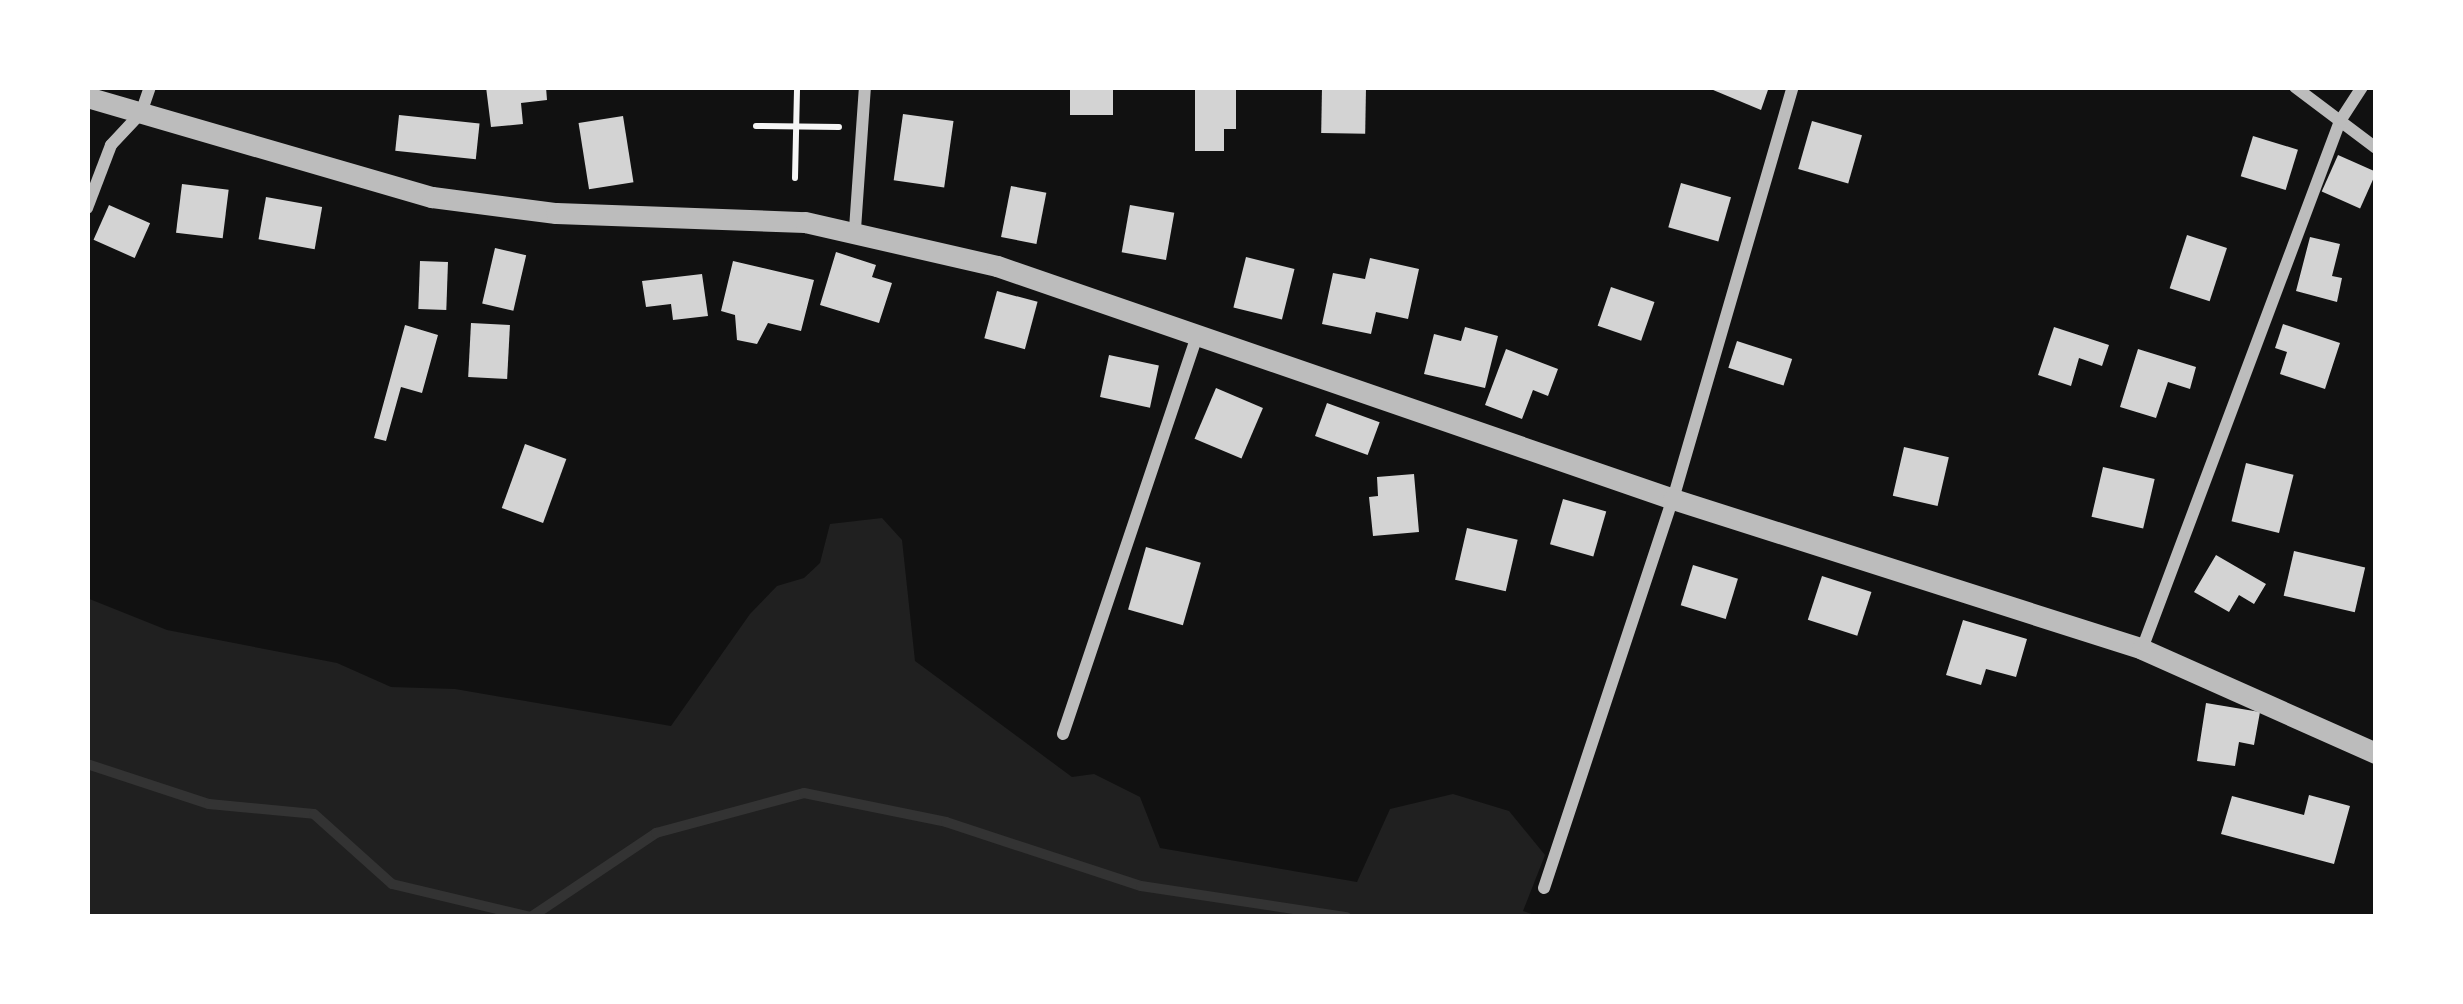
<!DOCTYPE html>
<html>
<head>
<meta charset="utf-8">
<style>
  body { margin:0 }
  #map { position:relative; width:2463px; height:1004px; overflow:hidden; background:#111; font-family:Overpass,sans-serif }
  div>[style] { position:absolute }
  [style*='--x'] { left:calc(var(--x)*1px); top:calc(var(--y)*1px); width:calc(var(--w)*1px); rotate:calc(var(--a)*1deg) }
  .green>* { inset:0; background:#202020 }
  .stream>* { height:10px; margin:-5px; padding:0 5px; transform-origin:5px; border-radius:5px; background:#333 }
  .building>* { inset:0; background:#d3d3d3; transform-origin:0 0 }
  .path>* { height:6px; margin:-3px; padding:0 3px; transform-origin:3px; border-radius:3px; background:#f5f5f5 }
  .minor>* { height:12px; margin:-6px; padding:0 6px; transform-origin:6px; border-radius:6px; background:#bcbcbc }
  .tertiary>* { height:21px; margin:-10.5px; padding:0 10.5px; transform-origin:10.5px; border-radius:10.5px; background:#bcbcbc }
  span { translate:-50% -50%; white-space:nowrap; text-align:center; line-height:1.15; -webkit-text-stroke:12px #fff; paint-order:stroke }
  .frame { position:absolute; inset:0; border:90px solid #fff; pointer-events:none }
</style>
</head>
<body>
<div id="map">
  <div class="green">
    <i style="clip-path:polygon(882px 518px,902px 540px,915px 661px,1072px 777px,1094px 774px,1140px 797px,1160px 848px,1357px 882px,1390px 809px,1453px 794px,1509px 811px,1545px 855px,1523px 911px,1540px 917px,87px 917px,87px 598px,167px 630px,337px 663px,391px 687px,455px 689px,671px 726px,750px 614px,777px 586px,804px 578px,820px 563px,830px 524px)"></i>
  </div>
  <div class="stream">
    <i style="--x:87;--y:764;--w:128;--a:18.2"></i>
    <i style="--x:209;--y:804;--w:105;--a:5.4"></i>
    <i style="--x:314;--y:814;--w:105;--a:41.9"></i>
    <i style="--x:392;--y:884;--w:142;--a:13.4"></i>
    <i style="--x:531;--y:917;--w:151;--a:-33.9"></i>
    <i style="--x:656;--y:833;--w:153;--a:-15.1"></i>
    <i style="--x:804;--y:793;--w:145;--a:11.5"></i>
    <i style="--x:946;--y:822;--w:205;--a:18.2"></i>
    <i style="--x:1141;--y:886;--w:208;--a:8.6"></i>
  </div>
  <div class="building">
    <i style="clip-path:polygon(486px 87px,546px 87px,547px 100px,521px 103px,523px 124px,491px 127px)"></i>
    <i style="left:1070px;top:87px;width:43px;height:28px"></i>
    <i style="left:1322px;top:87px;width:44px;height:46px;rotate:1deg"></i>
    <i style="clip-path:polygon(1706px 87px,1769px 87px,1761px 110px)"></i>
    <i style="clip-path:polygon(1195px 88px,1236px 88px,1236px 129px,1224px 129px,1224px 151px,1195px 151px)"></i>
    <i style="left:903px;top:114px;width:51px;height:67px;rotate:8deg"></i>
    <i style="left:399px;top:115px;width:81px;height:36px;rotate:6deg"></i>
    <i style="left:623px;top:116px;width:67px;height:45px;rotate:81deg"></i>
    <i style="left:1812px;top:121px;width:52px;height:50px;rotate:16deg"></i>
    <i style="left:2253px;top:136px;width:47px;height:42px;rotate:17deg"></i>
    <i style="left:2338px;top:155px;width:42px;height:40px;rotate:24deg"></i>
    <i style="left:1681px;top:183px;width:52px;height:46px;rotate:16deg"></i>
    <i style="left:182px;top:184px;width:47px;height:49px;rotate:7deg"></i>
    <i style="left:1011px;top:186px;width:36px;height:52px;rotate:11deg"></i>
    <i style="left:266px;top:197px;width:57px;height:43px;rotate:10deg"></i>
    <i style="left:109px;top:205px;width:45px;height:38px;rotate:24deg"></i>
    <i style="left:1130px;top:205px;width:45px;height:48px;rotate:10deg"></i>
    <i style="left:2187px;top:235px;width:42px;height:56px;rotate:18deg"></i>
    <i style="clip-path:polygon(2310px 237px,2340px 244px,2332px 276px,2342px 278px,2337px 302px,2296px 291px)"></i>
    <i style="left:495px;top:248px;width:32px;height:57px;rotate:13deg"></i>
    <i style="clip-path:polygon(836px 252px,876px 265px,872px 277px,892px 283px,879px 323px,820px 305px)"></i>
    <i style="left:1246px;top:257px;width:50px;height:52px;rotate:14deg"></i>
    <i style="clip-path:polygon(1370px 258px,1419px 269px,1408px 319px,1376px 312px,1371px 334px,1322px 324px,1333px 273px,1365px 279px)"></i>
    <i style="left:420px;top:261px;width:28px;height:48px;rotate:2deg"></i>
    <i style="clip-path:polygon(733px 261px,814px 280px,801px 331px,768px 323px,757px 344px,737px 340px,735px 315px,721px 311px)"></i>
    <i style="clip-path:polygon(702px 274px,708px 316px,673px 320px,671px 304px,646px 307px,642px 281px)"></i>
    <i style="left:1611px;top:287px;width:46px;height:41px;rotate:19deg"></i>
    <i style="left:997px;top:291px;width:42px;height:49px;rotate:15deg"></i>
    <i style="left:471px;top:323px;width:39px;height:54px;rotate:3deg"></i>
    <i style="clip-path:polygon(2283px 324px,2340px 343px,2325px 389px,2280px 374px,2287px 352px,2275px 348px)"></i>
    <i style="clip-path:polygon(405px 325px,438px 335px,422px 393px,401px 387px,386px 441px,374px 438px)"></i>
    <i style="clip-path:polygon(1465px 327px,1498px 336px,1485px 388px,1424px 374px,1434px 334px,1461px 341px)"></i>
    <i style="clip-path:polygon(2054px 327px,2109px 345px,2102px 366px,2079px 358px,2071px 386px,2038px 375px)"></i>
    <i style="left:1737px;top:341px;width:58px;height:28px;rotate:18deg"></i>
    <i style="clip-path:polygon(1506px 349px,1558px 369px,1548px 396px,1533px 390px,1522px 419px,1485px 405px)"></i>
    <i style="clip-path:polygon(2138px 349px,2196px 367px,2190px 389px,2168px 382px,2156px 418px,2120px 407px)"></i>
    <i style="left:1109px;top:355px;width:51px;height:43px;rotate:12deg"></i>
    <i style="left:1216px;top:388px;width:51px;height:55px;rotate:23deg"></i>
    <i style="left:1327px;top:403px;width:56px;height:35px;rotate:20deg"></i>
    <i style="left:525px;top:444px;width:44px;height:68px;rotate:20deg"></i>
    <i style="left:1904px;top:447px;width:46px;height:50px;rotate:13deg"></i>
    <i style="left:2246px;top:463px;width:49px;height:60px;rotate:14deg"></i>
    <i style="left:2103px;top:467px;width:53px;height:51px;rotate:13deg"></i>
    <i style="clip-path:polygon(1414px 474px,1419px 532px,1373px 536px,1369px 497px,1378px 496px,1377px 477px)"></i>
    <i style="left:1563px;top:499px;width:45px;height:47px;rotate:16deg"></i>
    <i style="left:1467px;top:528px;width:52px;height:53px;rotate:13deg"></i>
    <i style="left:1146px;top:547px;width:57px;height:65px;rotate:16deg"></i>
    <i style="left:2294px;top:551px;width:73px;height:46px;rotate:13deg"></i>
    <i style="clip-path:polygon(2216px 555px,2266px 584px,2254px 604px,2239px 595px,2229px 612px,2194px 592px)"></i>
    <i style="left:1693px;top:565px;width:47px;height:42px;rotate:17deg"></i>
    <i style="left:1822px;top:576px;width:52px;height:46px;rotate:18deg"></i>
    <i style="clip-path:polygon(1963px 620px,2027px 639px,2016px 677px,1986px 669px,1981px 685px,1946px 675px)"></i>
    <i style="clip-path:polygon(2206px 703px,2260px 712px,2254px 745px,2239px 742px,2235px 766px,2197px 761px)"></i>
    <i style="clip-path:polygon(2309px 795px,2350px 806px,2334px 864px,2221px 834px,2232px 796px,2304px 815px)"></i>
  </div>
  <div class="path">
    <i style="--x:756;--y:126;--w:83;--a:0.7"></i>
    <i style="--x:795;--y:178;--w:91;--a:-88.7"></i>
  </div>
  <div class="minor">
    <i style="--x:2295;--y:87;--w:101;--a:37"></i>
    <i style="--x:87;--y:208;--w:67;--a:-69.1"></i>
    <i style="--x:111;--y:145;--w:44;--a:-46.8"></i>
    <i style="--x:141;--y:113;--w:28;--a:-71"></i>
    <i style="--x:855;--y:229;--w:142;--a:-86"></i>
    <i style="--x:2142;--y:649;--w:564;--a:-69.44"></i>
    <i style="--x:2340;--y:121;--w:40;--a:-57.1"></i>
    <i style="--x:1063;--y:734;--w:421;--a:-71.4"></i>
    <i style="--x:1544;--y:888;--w:410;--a:-71.7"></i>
    <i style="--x:1673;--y:499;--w:429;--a:-73.8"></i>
  </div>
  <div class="tertiary">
    <i style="--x:87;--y:97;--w:359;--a:16.2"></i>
    <i style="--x:432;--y:197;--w:125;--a:7.4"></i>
    <i style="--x:556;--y:213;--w:249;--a:2.1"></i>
    <i style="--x:805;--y:222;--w:197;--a:12.9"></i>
    <i style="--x:997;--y:266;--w:715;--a:19.02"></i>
    <i style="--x:1673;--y:499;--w:492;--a:17.7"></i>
    <i style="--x:2142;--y:649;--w:256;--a:24"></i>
  </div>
  <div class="frame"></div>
</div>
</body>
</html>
